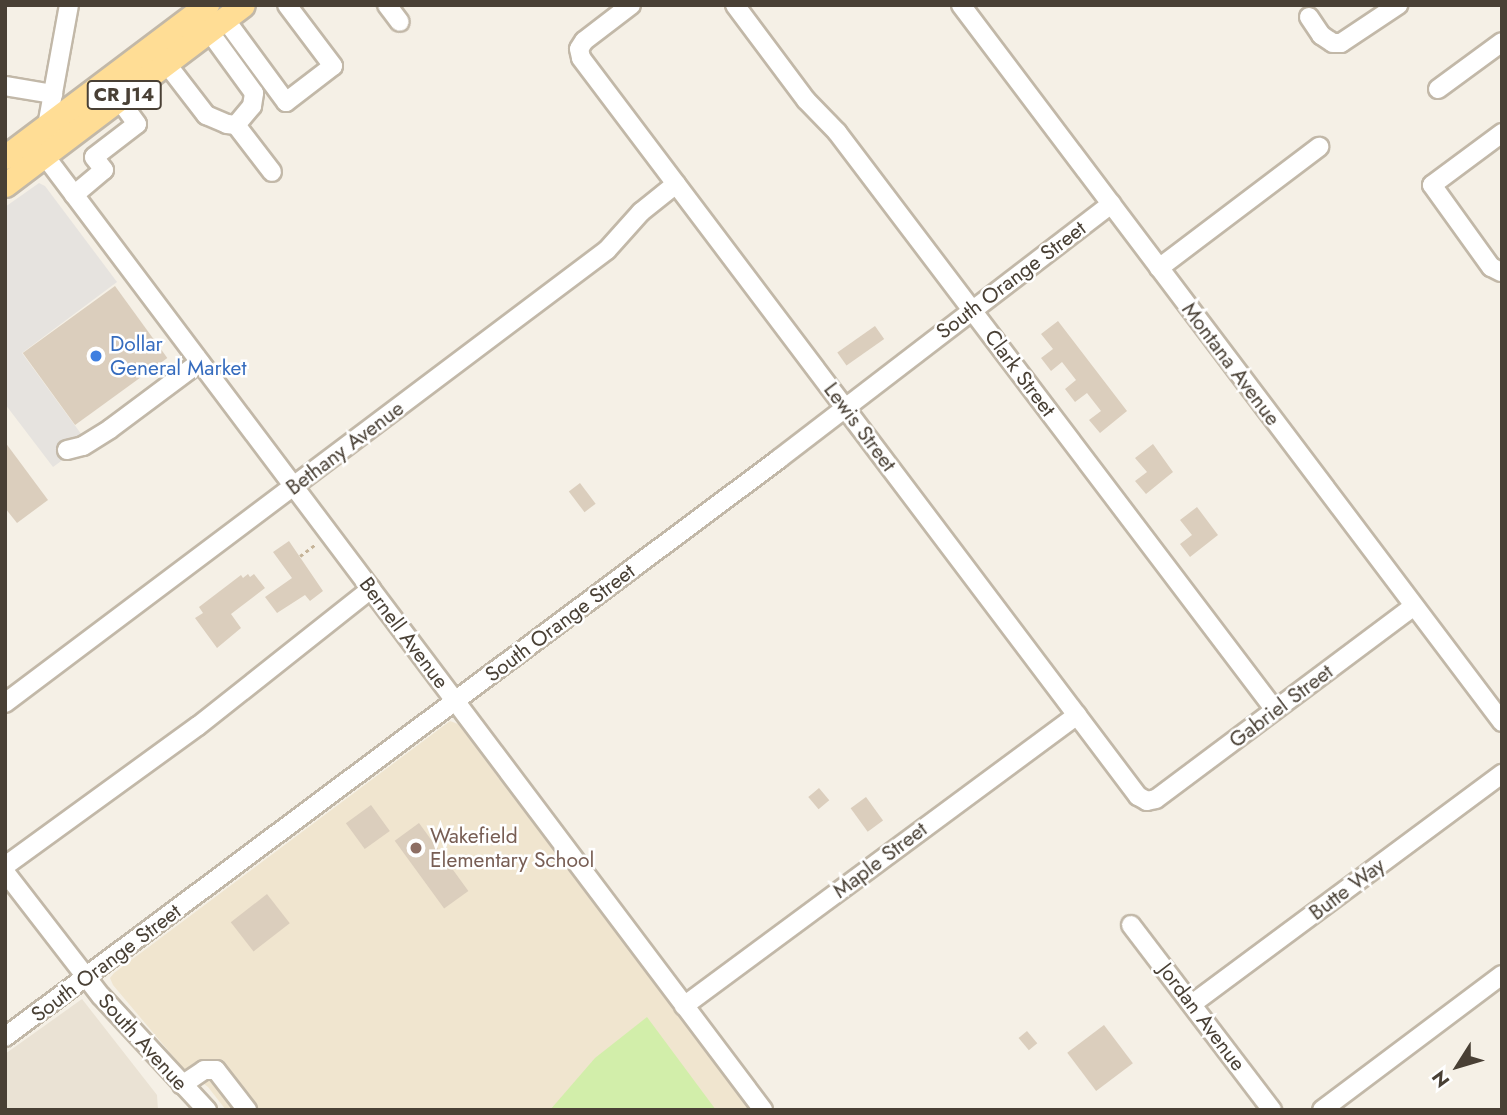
<!DOCTYPE html>
<html>
<head>
<meta charset="utf-8">
<style>
  body { margin:0 }
  #map { position:relative; width:1507px; height:1115px; overflow:hidden; background:#f5f0e6; font-family:Jost,sans-serif }
  div>[style] { position:absolute }
  [style*='--x'] { left:calc(var(--x)*1px); top:calc(var(--y)*1px); width:calc(var(--w)*1px); rotate:calc(var(--a)*1deg) }
  .residential>* { inset:0; background:#eae2d4 }
  .education>* { inset:0; background:#f0e5cf }
  .green>* { inset:0; background:#d2eeaa }
  .parking>* { inset:0; background:#e6e3df }
  .building>* { inset:0; background:#dbcebd; transform-origin:0 0 }
  .path>* { height:2.5px; margin-top:-1.25px; transform-origin:0; background:repeating-linear-gradient(90deg,#c5b397 0 3.5px,transparent 0 7px) }
  .roads { filter:drop-shadow(2px 0 #c2b8a8) drop-shadow(-2px 0 #c2b8a8) drop-shadow(0 2px #c2b8a8) drop-shadow(0 -2px #c2b8a8) }
  .minor>* { height:18px; margin:-9px; padding:0 9px; transform-origin:9px; border-radius:9px; background:#fff }
  .major>* { height:23px; margin:-11.5px; padding:0 11.5px; transform-origin:11.5px; border-radius:11.5px; background:#ffdd95 }
  .dots>* { width:19px; height:19px; translate:-50% -50%; box-sizing:border-box; border:4px solid #fff; border-radius:50% }
  span { translate:-50% -50%; white-space:nowrap; text-align:center; line-height:1.15; -webkit-text-stroke:5px #fff; paint-order:stroke }
  .shield-label span { padding:2px 5px; background:#fff; border:2px solid; border-radius:5px; -webkit-text-stroke-width:0 }
  .shield-label { font-size:19px; color:#494035; font-weight:700 }
  .street-label { font-size:21px; color:#494035 }
  .shop-label { font-size:21px; color:#366cbe }
  .left { translate:0 -50%; text-align:left }
  .education-label { font-size:21px; color:#785e54 }
  .frame { position:absolute; inset:0; border:7px solid #494035; pointer-events:none }
  .north { position:absolute; left:1423px; top:1031px; width:70px; height:70px; -webkit-text-stroke:5px #fff; paint-order:stroke; rotate:233deg; font-size:19px; font-weight:700; line-height:28px; text-align:center; color:#494035 }
  .north::after { content:''; display:block; margin:auto; width:24px; height:32px; background:#494035; clip-path:polygon(50% 0,100% 100%,50% 72%,0 100%) }
</style>
</head>
<body>
<div id="map">
  <div class="residential">
    <i style="clip-path:polygon(82px 999px,157px 1095px,158px 1110px,5px 1110px,5px 1054px)"></i>
  </div>
  <div class="education">
    <i style="clip-path:polygon(450px 721px,458px 724px,749px 1110px,226px 1110px,208px 1087px,182px 1067px,113px 985px,110px 978px,114px 973px)"></i>
  </div>
  <div class="green">
    <i style="clip-path:polygon(647px 1017px,716px 1110px,550px 1110px,595px 1058px)"></i>
  </div>
  <div class="parking">
    <i style="clip-path:polygon(39px 183px,45px 186px,117px 282px,22px 353px,87px 442px,53px 467px,5px 404px,5px 207px)"></i>
  </div>
  <div class="building">
    <i style="left:115px;top:286px;width:89px;height:114px;rotate:54deg"></i>
    <i style="clip-path:polygon(1058px 321px,1127px 411px,1100px 433px,1089px 420px,1101px 411px,1087px 393px,1075px 402px,1065px 389px,1076px 380px,1062px 362px,1051px 371px,1041px 358px,1053px 349px,1041px 334px)"></i>
    <i style="left:875px;top:326px;width:16px;height:46px;rotate:55deg"></i>
    <i style="clip-path:polygon(5px 442px,48px 500px,17px 523px,5px 508px)"></i>
    <i style="clip-path:polygon(1153px 444px,1173px 472px,1146px 494px,1135px 481px,1147px 472px,1135px 458px)"></i>
    <i style="left:580px;top:483px;width:26px;height:14px;rotate:53deg"></i>
    <i style="clip-path:polygon(1197px 507px,1218px 535px,1190px 557px,1180px 544px,1192px 535px,1180px 520px)"></i>
    <i style="clip-path:polygon(289px 541px,323px 591px,310px 601px,305px 595px,277px 613px,265px 597px,292px 578px,273px 552px)"></i>
    <i style="clip-path:polygon(248px 574px,250px 577px,254px 574px,265px 588px,231px 614px,241px 628px,217px 648px,195px 618px,203px 613px,199px 607px,241px 575px,243px 578px)"></i>
    <i style="left:819px;top:788px;width:16px;height:14px;rotate:50deg"></i>
    <i style="left:866px;top:797px;width:29px;height:19px;rotate:54deg"></i>
    <i style="left:371px;top:805px;width:32px;height:31px;rotate:54deg"></i>
    <i style="left:419px;top:823px;width:84px;height:30px;rotate:54deg"></i>
    <i style="left:267px;top:894px;width:37px;height:46px;rotate:52deg"></i>
    <i style="left:1104px;top:1025px;width:48px;height:46px;rotate:53deg"></i>
    <i style="left:1027px;top:1031px;width:16px;height:11px;rotate:50deg"></i>
  </div>
  <div class="path">
    <i style="--x:300;--y:556;--w:20;--a:-37"></i>
  </div>
  <div class="roads">
    <div class="minor">
      <i style="--x:387;--y:5;--w:21;--a:53"></i>
      <i style="--x:631;--y:5;--w:59;--a:142.5"></i>
      <i style="--x:584;--y:41;--w:9;--a:122"></i>
      <i style="--x:579;--y:49;--w:9;--a:77"></i>
      <i style="--x:581;--y:58;--w:925;--a:52.96"></i>
      <i style="--x:1138;--y:796;--w:10;--a:29"></i>
      <i style="--x:1147;--y:801;--w:9;--a:-13"></i>
      <i style="--x:1156;--y:799;--w:322;--a:-36.8"></i>
      <i style="--x:735;--y:5;--w:119;--a:53.2"></i>
      <i style="--x:806;--y:100;--w:45;--a:45.9"></i>
      <i style="--x:837;--y:132;--w:725;--a:52.85"></i>
      <i style="--x:961;--y:5;--w:898;--a:52.96"></i>
      <i style="--x:1309;--y:17;--w:22;--a:56"></i>
      <i style="--x:1321;--y:35;--w:14;--a:34"></i>
      <i style="--x:1333;--y:43;--w:8;--a:0"></i>
      <i style="--x:1341;--y:43;--w:69;--a:-33.7"></i>
      <i style="--x:225;--y:19;--w:103;--a:53.7"></i>
      <i style="--x:286;--y:102;--w:59;--a:-37.5"></i>
      <i style="--x:333;--y:66;--w:76;--a:-127"></i>
      <i style="--x:166;--y:63;--w:66;--a:52.4"></i>
      <i style="--x:206;--y:115;--w:23;--a:23"></i>
      <i style="--x:227;--y:124;--w:9;--a:6"></i>
      <i style="--x:236;--y:125;--w:25;--a:-50"></i>
      <i style="--x:252;--y:106;--w:13;--a:-81"></i>
      <i style="--x:254;--y:93;--w:77;--a:-126"></i>
      <i style="--x:5;--y:86;--w:49;--a:9.5"></i>
      <i style="--x:1438;--y:89;--w:79;--a:-36.3"></i>
      <i style="--x:236;--y:125;--w:59;--a:52.5"></i>
      <i style="--x:47;--y:126;--w:123;--a:-79.7"></i>
      <i style="--x:45;--y:156;--w:1194;--a:53.03"></i>
      <i style="--x:74;--y:195;--w:39;--a:-40"></i>
      <i style="--x:104;--y:170;--w:16;--a:-128"></i>
      <i style="--x:94;--y:157;--w:54;--a:-37.5"></i>
      <i style="--x:137;--y:124;--w:31;--a:-126"></i>
      <i style="--x:1159;--y:268;--w:201;--a:-37.1"></i>
      <i style="--x:1501;--y:272;--w:11;--a:-153"></i>
      <i style="--x:1491;--y:267;--w:101;--a:-125.7"></i>
      <i style="--x:1432;--y:185;--w:87;--a:-36.6"></i>
      <i style="--x:67;--y:450;--w:16;--a:-14"></i>
      <i style="--x:83;--y:446;--w:32;--a:-32"></i>
      <i style="--x:110;--y:429;--w:112;--a:-36.7"></i>
      <i style="--x:5;--y:703;--w:753;--a:-36.96"></i>
      <i style="--x:607;--y:250;--w:51;--a:-48.2"></i>
      <i style="--x:641;--y:212;--w:45;--a:-38.7"></i>
      <i style="--x:5;--y:866;--w:238;--a:-36"></i>
      <i style="--x:198;--y:726;--w:221;--a:-38.4"></i>
      <i style="--x:5;--y:872;--w:157;--a:52.3"></i>
      <i style="--x:101;--y:996;--w:156;--a:47.1"></i>
      <i style="--x:1131;--y:925;--w:233;--a:52.7"></i>
      <i style="--x:1192;--y:1004;--w:386;--a:-36.6"></i>
      <i style="--x:684;--y:1006;--w:489;--a:-36.5"></i>
      <i style="--x:5;--y:1037;--w:966;--a:-36.75"></i>
      <i style="--x:779;--y:459;--w:419;--a:-37.5"></i>
      <i style="--x:182;--y:1085;--w:27;--a:-34"></i>
      <i style="--x:204;--y:1070;--w:12;--a:0"></i>
      <i style="--x:216;--y:1070;--w:51;--a:52.2"></i>
      <i style="--x:1322;--y:1110;--w:225;--a:-36.9"></i>
    </div>
    <div class="major">
      <i style="--x:5;--y:157;--w:253;--a:-37"></i>
      <i style="--x:5;--y:185;--w:298;--a:-37.1"></i>
    </div>
  </div>
  <div class="dots">
    <i style="left:96px;top:356px;background:#3f7fe0"></i>
    <i style="left:416px;top:848px;background:#8d6e63"></i>
  </div>
  <div class="shield-label">
    <span style="left:124px;top:95px">CR J14</span>
  </div>
  <div class="street-label">
    <span style="left:1011px;top:280px;rotate:-37deg">South Orange Street</span>
    <span style="left:1231px;top:364px;rotate:53deg">Montana Avenue</span>
    <span style="left:1020px;top:373px;rotate:53deg">Clark Street</span>
    <span style="left:860px;top:427px;rotate:53deg">Lewis Street</span>
    <span style="left:345px;top:448px;rotate:-37deg">Bethany Avenue</span>
    <span style="left:560px;top:623px;rotate:-37deg">South Orange Street</span>
    <span style="left:404px;top:633px;rotate:53deg">Bernell Avenue</span>
    <span style="left:1281px;top:706px;rotate:-37deg">Gabriel Street</span>
    <span style="left:880px;top:860px;rotate:-37deg">Maple Street</span>
    <span style="left:1347px;top:889px;rotate:-37deg">Butte Way</span>
    <span style="left:106px;top:963px;rotate:-37deg">South Orange Street</span>
    <span style="left:1202px;top:1017px;rotate:53deg">Jordan Avenue</span>
    <span style="left:143px;top:1042px;rotate:48deg">South Avenue</span>
  </div>
  <div class="shop-label">
    <span class="left" style="left:110px;top:356px">Dollar<br>General Market</span>
  </div>
  <div class="education-label">
    <span class="left" style="left:430px;top:848px">Wakefield<br>Elementary School</span>
  </div>
  <div class="frame"></div>
  <div class="north">N</div>
</div>
</body>
</html>
